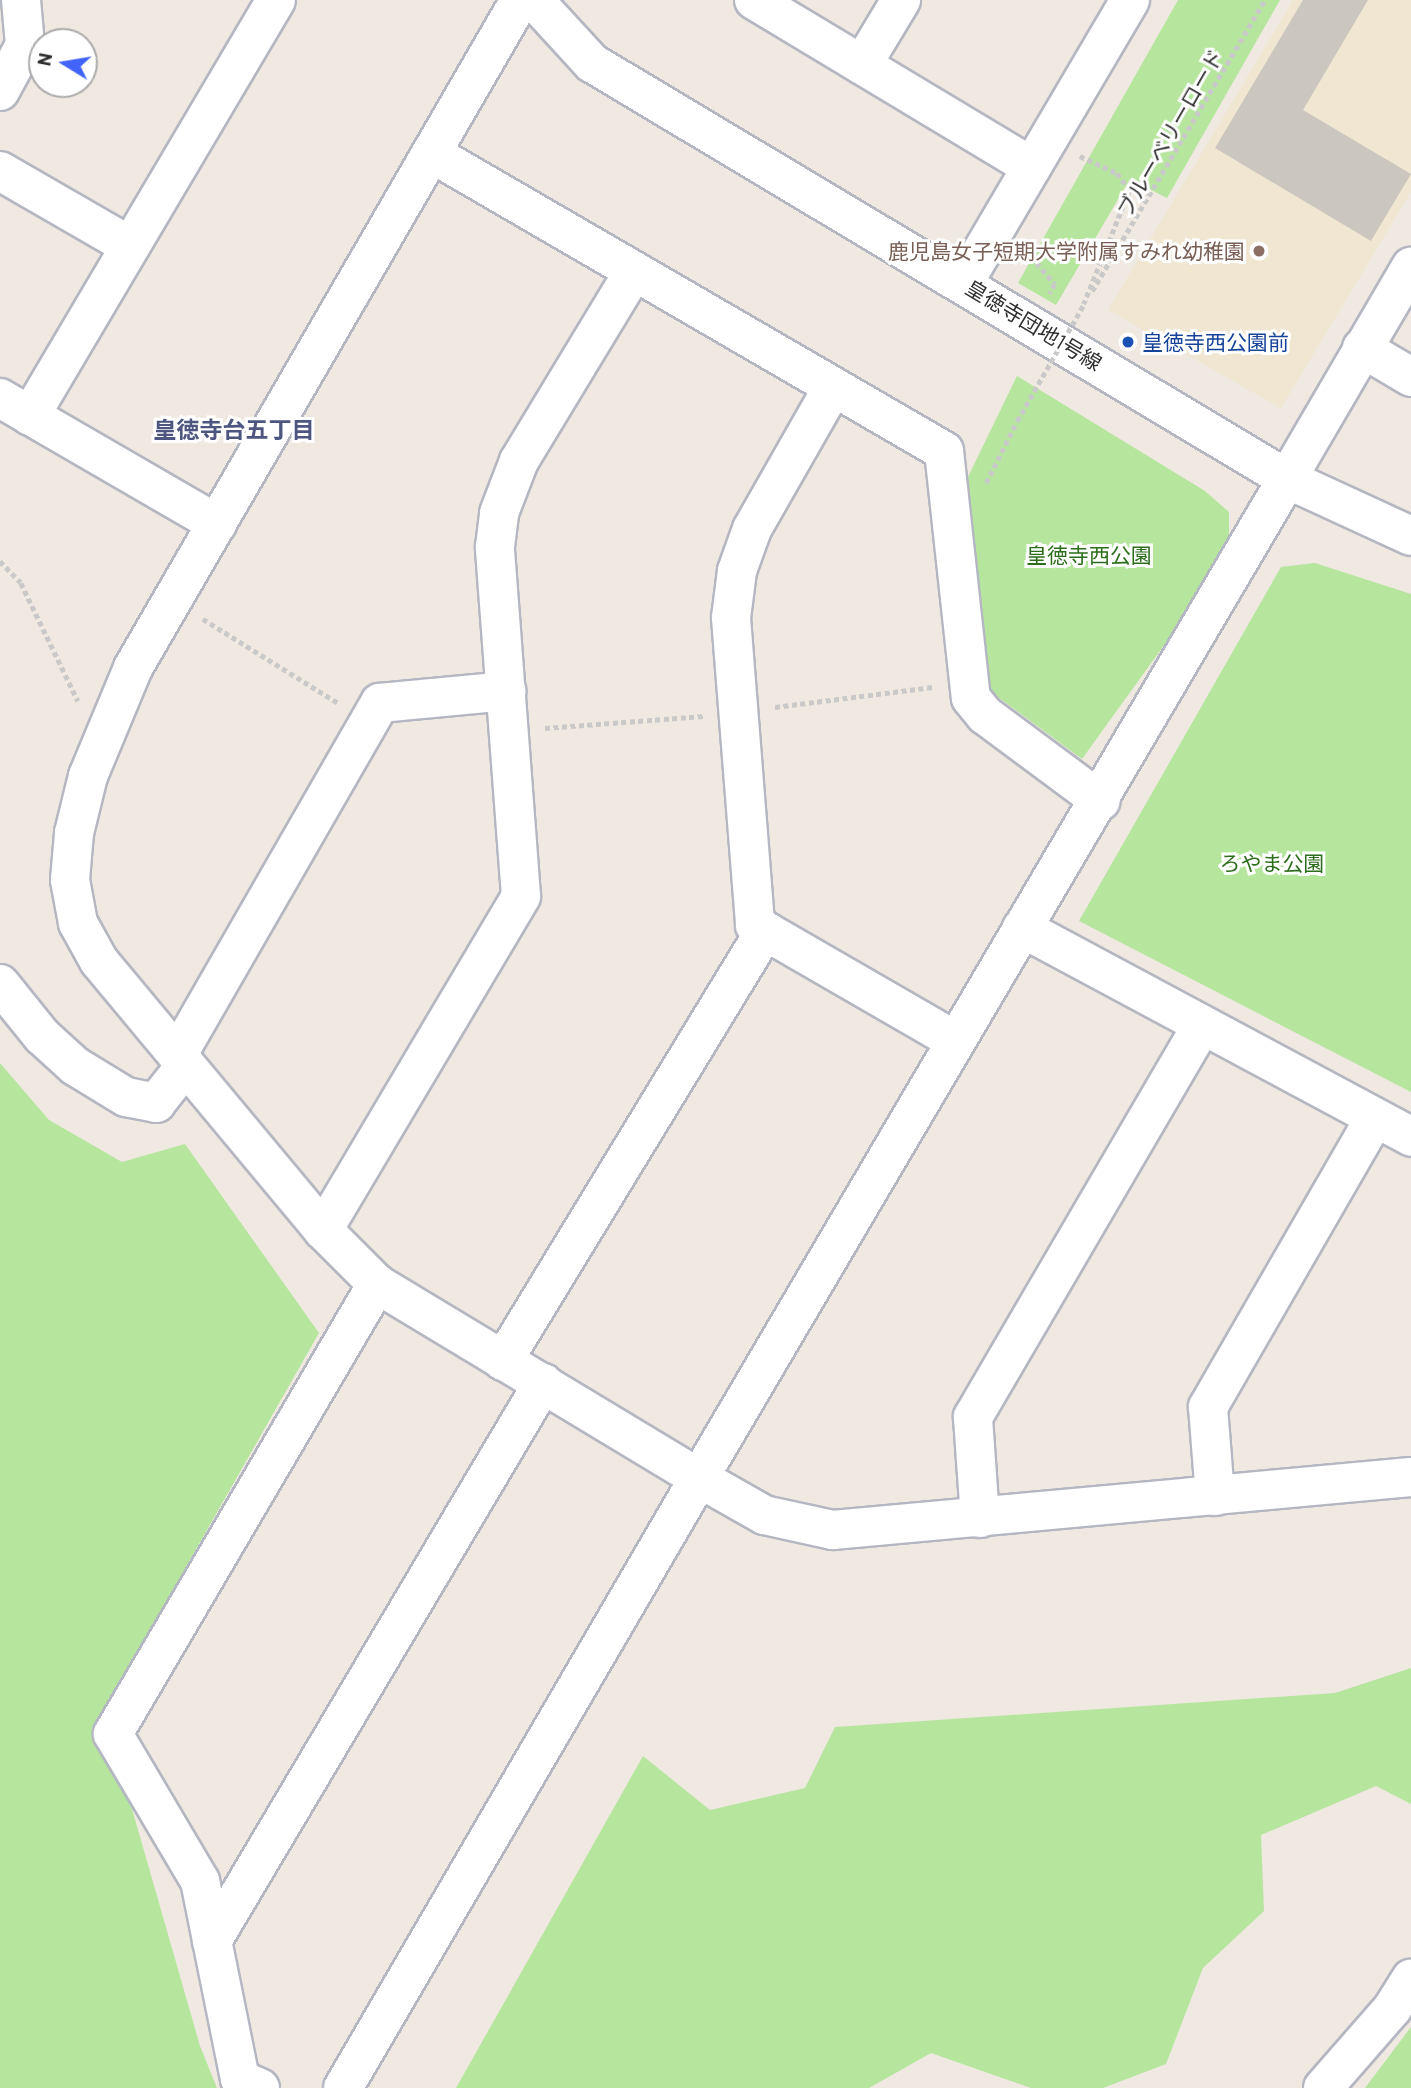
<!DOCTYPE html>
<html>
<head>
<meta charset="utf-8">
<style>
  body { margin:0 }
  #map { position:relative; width:1411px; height:2088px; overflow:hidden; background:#efe9e1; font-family:Barlow,"Noto Sans JP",sans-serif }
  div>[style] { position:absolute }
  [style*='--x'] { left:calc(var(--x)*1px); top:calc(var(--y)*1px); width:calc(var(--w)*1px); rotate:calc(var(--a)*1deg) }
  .education>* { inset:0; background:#f0e6d1 }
  .green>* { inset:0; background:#b6e59e }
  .building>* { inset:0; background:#cbc7bf }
  .path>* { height:4.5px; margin-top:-2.25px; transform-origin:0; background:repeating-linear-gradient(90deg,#c9c9c9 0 5px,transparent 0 8.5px) }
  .roads { filter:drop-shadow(2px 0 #b4b7c1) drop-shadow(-2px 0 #b4b7c1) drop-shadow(0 2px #b4b7c1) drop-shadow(0 -2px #b4b7c1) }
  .minor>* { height:38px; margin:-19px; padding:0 19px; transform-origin:19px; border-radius:19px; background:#fff }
  .tertiary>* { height:38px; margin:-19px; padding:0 19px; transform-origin:19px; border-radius:19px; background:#fff }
  .path-bridge>* { height:4.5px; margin-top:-2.25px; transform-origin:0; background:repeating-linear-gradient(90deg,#c9c9c9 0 5px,transparent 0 8.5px) }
  .dots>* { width:19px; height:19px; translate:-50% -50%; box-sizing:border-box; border:4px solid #fff; border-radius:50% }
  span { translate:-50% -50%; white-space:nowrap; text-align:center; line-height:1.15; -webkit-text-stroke:6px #fff; paint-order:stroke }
  .street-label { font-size:21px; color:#2e2e2e }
  .education-label { font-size:21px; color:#785e54 }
  .right { translate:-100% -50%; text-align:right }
  .transit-label { font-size:21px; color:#164399 }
  .left { translate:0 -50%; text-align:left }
  .park-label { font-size:21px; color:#2c6e1b }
  .neighbourhood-label { font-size:23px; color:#4d5680; font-weight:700 }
  .north { position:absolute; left:28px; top:28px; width:70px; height:70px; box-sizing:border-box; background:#fff; border:2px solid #ababab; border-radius:50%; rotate:281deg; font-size:19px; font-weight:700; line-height:28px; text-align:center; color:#2e2e2e }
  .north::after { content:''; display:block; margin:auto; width:24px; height:32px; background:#4264fb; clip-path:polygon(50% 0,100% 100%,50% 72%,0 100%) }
</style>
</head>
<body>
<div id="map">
  <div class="education">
    <i style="clip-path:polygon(1293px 0,1411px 0,1411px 192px,1281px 408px,1108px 310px)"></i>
  </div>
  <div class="green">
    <i style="clip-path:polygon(1178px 0,1280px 0,1167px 198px,1130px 179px,1056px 305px,1018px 283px)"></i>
    <i style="clip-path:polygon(1017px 376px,1205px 491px,1229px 512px,1229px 555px,1082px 759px,998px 697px,986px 683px,965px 483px)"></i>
    <i style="clip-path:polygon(1315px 563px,1411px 594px,1411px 1092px,1079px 921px,1281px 567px)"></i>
    <i style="clip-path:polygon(0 1063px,49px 1120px,122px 1162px,185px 1144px,319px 1333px,125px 1674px,118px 1760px,200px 2046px,217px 2088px,0 2088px)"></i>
    <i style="clip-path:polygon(1411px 1668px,1411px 1804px,1376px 1786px,1261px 1835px,1264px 1911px,1203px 1968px,1166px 2064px,1103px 2088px,1031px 2088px,931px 2053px,869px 2088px,456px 2088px,643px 1756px,710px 1810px,805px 1788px,835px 1727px,1335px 1693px)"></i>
    <i style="clip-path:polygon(1411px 2027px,1411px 2088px,1365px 2088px)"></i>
  </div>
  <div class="building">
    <i style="clip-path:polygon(1303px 0,1368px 0,1303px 110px,1411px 174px,1371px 241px,1215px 148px)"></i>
  </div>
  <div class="path">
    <i style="--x:1080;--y:156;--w:41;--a:24.7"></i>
    <i style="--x:1117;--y:173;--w:21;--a:53"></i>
    <i style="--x:1130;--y:190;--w:123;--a:112"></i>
    <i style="--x:1025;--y:250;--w:45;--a:48.6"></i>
    <i style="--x:1055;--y:284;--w:11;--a:117"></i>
    <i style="--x:1092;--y:291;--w:339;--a:-59.3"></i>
    <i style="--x:986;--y:483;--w:69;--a:-63.4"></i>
    <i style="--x:0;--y:561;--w:30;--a:46"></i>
    <i style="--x:21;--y:583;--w:131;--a:64.2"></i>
    <i style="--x:203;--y:619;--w:159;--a:31.9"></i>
    <i style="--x:775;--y:707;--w:159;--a:-7.2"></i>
    <i style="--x:545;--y:728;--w:159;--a:-4.3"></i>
  </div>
  <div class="roads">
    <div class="minor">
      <i style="--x:754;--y:0;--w:324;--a:31"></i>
      <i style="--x:862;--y:65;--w:76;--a:-59"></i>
      <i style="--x:0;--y:91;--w:52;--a:-61.5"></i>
      <i style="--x:25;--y:45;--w:45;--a:-95.1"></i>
      <i style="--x:431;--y:153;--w:593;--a:30.15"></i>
      <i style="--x:944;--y:451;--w:248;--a:83.8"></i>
      <i style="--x:971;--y:698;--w:22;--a:51"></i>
      <i style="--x:985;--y:715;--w:144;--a:36.6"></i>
      <i style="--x:0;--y:171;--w:150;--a:30"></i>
      <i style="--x:964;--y:282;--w:327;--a:-59.5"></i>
      <i style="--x:1362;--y:348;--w:57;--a:30.6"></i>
      <i style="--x:833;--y:387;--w:163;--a:119.7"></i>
      <i style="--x:752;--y:529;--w:45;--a:109.7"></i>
      <i style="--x:737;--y:571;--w:47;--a:97.3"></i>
      <i style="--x:731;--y:618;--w:308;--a:85.5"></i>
      <i style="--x:755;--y:925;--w:232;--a:30"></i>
      <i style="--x:30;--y:416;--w:483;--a:-59.4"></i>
      <i style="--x:1287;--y:479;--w:246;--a:-59.7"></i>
      <i style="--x:1022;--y:928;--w:442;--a:28.2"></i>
      <i style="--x:178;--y:1054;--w:405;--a:-60.1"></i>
      <i style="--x:380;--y:703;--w:127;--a:-5.4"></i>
      <i style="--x:323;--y:1230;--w:388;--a:-59.3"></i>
      <i style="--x:521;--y:896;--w:350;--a:-94.3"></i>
      <i style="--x:495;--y:547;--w:34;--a:-83"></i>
      <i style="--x:499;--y:513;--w:56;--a:-69"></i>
      <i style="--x:519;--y:461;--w:222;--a:-58.8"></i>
      <i style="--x:503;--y:1361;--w:504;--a:-58.65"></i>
      <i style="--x:1215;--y:1496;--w:89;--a:-94.5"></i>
      <i style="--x:1208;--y:1407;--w:334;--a:-60"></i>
      <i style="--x:980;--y:1518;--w:101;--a:-94"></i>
      <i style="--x:973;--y:1417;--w:454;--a:-59.7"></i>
      <i style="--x:212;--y:1941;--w:649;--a:-59.32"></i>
      <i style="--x:260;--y:2088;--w:22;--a:-156"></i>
      <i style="--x:240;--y:2079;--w:202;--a:-101.4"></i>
      <i style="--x:200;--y:1881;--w:171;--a:-120.6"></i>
      <i style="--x:113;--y:1734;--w:522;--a:-59.6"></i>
      <i style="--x:343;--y:2088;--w:706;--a:-59.73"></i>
      <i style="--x:699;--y:1478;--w:75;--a:29.6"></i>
      <i style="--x:764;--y:1515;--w:71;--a:12.3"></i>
      <i style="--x:833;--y:1530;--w:580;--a:-5.24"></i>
      <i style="--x:1323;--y:2088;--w:105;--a:-48.9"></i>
      <i style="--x:1392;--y:2009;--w:36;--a:-58"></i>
    </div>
    <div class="tertiary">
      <i style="--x:520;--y:0;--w:772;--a:120.09"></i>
      <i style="--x:133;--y:668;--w:117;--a:112.6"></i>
      <i style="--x:88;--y:776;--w:59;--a:103.8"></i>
      <i style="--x:74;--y:833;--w:47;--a:94.9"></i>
      <i style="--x:70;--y:880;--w:44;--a:79.5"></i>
      <i style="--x:78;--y:923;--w:43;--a:61.1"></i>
      <i style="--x:99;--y:961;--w:350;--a:50.2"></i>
      <i style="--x:323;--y:1230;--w:76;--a:45"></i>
      <i style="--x:377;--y:1284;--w:376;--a:31.1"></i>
      <i style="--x:699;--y:1478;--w:1159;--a:-59.52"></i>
      <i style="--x:534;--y:0;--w:86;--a:47.4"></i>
      <i style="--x:592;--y:63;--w:810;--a:30.9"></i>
      <i style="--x:1287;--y:479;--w:136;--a:24.7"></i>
      <i style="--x:0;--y:398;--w:251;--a:30.1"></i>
      <i style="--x:0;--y:984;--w:67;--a:51.1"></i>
      <i style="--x:42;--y:1036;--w:45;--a:42.3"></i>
      <i style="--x:75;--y:1066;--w:60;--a:31.3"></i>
      <i style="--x:126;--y:1097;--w:31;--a:11"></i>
      <i style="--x:156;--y:1103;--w:48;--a:-51.7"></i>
    </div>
  </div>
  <div class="path-bridge">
    <i style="--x:1017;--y:421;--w:135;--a:-60.2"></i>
  </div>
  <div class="dots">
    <i style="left:1259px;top:251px;background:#8d6e63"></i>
    <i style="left:1128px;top:342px;background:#1a4fb4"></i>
  </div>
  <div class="street-label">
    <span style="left:1170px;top:133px;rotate:-60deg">ブルーベリーロード</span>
    <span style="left:1034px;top:325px;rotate:31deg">皇徳寺団地1号線</span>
  </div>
  <div class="education-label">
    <span class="right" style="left:1245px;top:251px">鹿児島女子短期大学附属すみれ幼稚園</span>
  </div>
  <div class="transit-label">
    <span class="left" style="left:1142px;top:342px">皇徳寺西公園前</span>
  </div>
  <div class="park-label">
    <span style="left:1089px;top:555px">皇徳寺西公園</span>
    <span style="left:1272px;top:863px">ろやま公園</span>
  </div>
  <div class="neighbourhood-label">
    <span style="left:234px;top:429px">皇徳寺台五丁目</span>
  </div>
  <div class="north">N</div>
</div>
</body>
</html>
